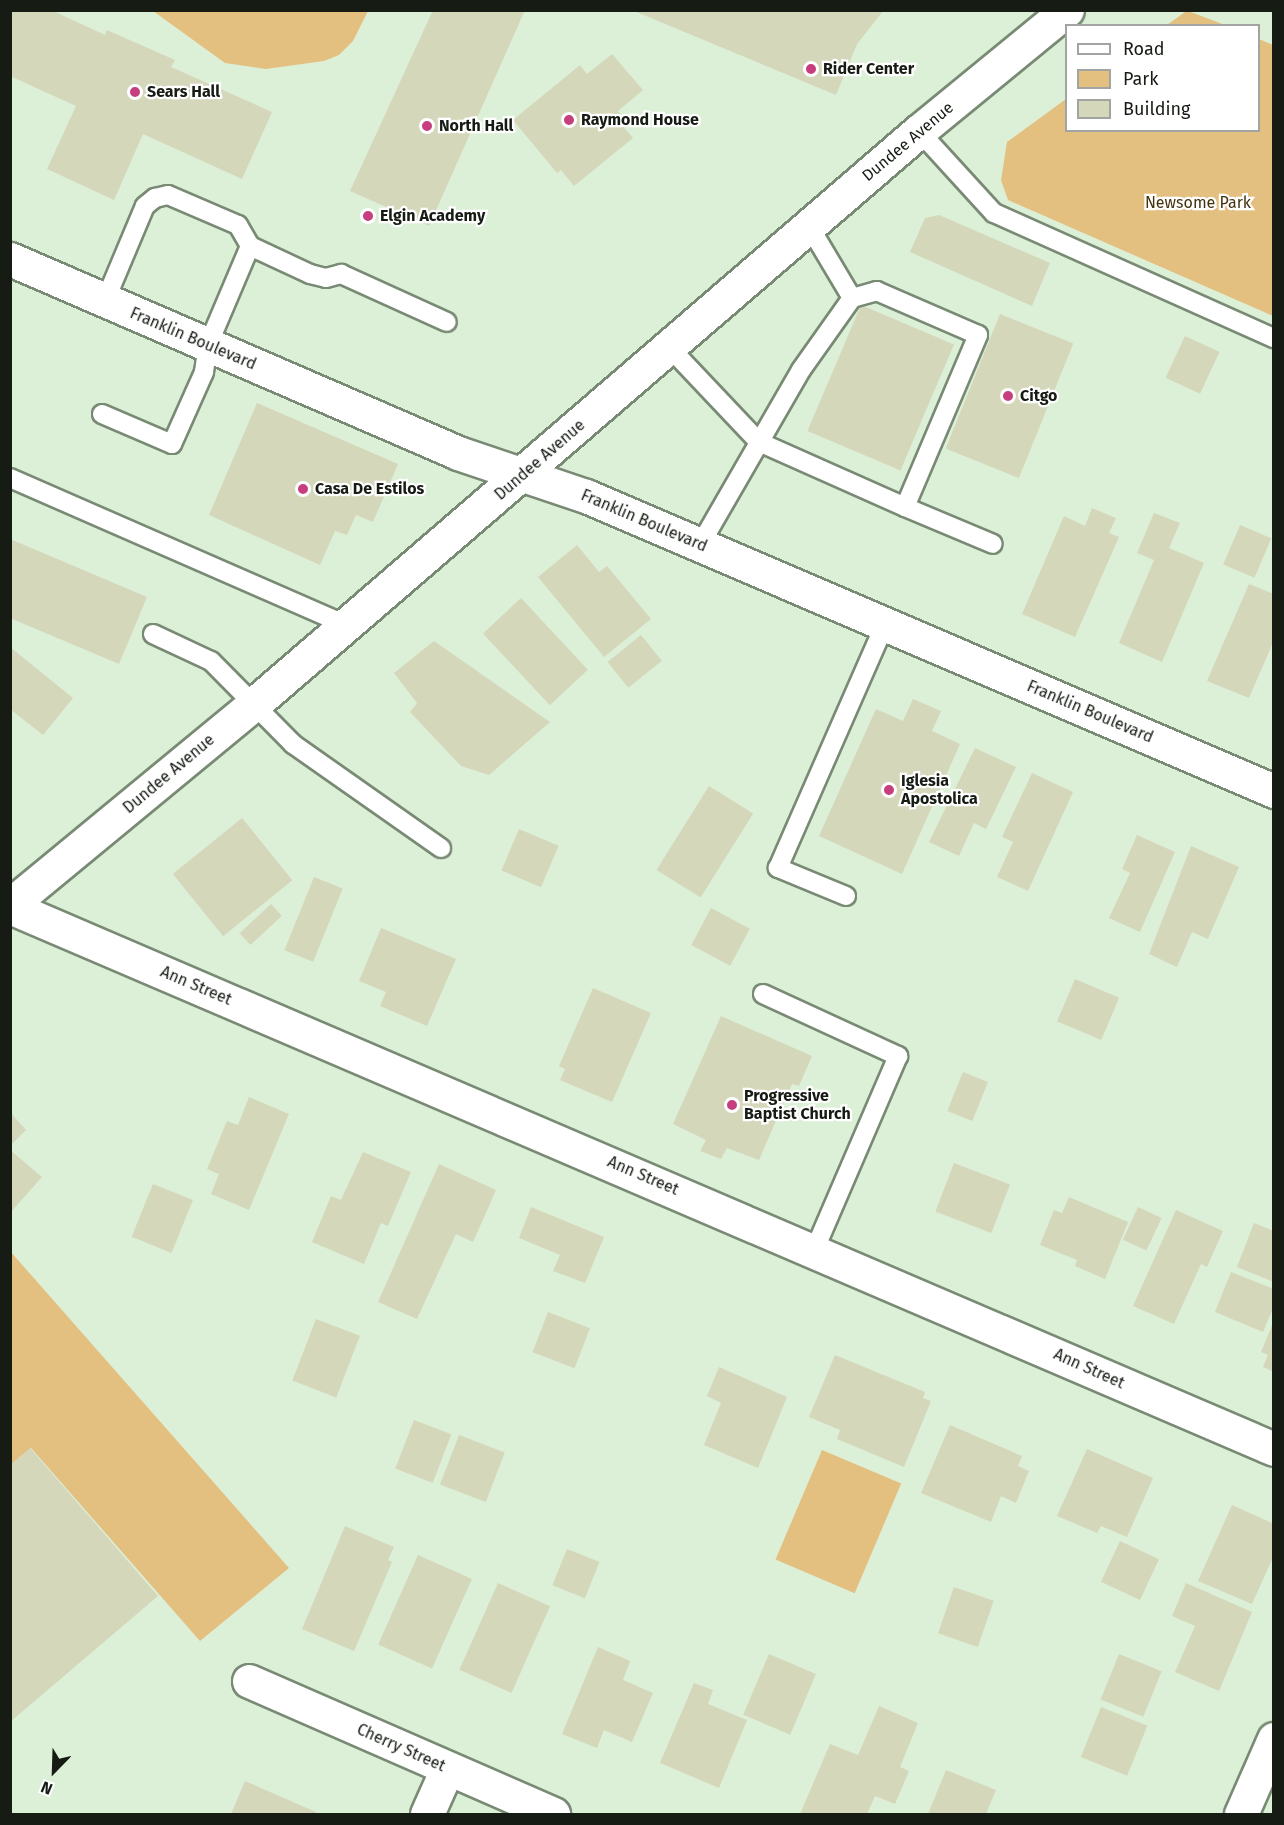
<!DOCTYPE html>
<html>
<head>
<meta charset="utf-8">
<style>
  body { margin:0 }
  #map { position:relative; width:1284px; height:1825px; overflow:hidden; background:#dcefd7; font-family:"Fira Sans",sans-serif }
  div>[style] { position:absolute }
  [style*='--x'] { left:calc(var(--x)*1px); top:calc(var(--y)*1px); width:calc(var(--w)*1px); rotate:calc(var(--a)*1deg) }
  .green>* { inset:0; background:#e4c080; transform-origin:0 0 }
  .building>* { inset:0; background:#d5d7bb; transform-origin:0 0 }
  .roads { filter:drop-shadow(2px 0 #798a74) drop-shadow(-2px 0 #798a74) drop-shadow(0 2px #798a74) drop-shadow(0 -2px #798a74) }
  .lane>* { height:18px; margin:-9px; padding:0 9px; transform-origin:9px; border-radius:9px; background:#fff }
  .street>* { height:33px; margin:-16.5px; padding:0 16.5px; transform-origin:16.5px; border-radius:16.5px; background:#fff }
  .primary>* { height:33px; margin:-16.5px; padding:0 16.5px; transform-origin:16.5px; border-radius:16.5px; background:#fff }
  .dots>* { width:16px; height:16px; translate:-50% -50%; box-sizing:border-box; border:3px solid #fff; border-radius:50% }
  span { translate:-50% -50%; white-space:nowrap; text-align:center; line-height:1.15; -webkit-text-stroke:4.5px #fff; paint-order:stroke }
  .poi-label { font-size:16px; color:#161c14; font-weight:700 }
  .left { translate:0 -50%; text-align:left }
  .street-label { font-size:16px; color:#161c14 }
  .park-label { font-size:16px; color:#44320d }
  .frame { position:absolute; inset:0; border:12px solid #161c14; pointer-events:none }
  .legend { position:absolute; left:1065px; top:24px; width:195px; height:108px; box-sizing:border-box; background:#fff; border:2px solid #a2a4a1; margin:0; padding:8px 10px; list-style:none; font-size:18px; color:#161c14 }
  .legend li { display:flex; align-items:center; gap:12px; height:30px }
  .legend b { width:30px; border:2px solid #a2a4a1 }
  .north { position:absolute; left:24px; top:1741px; width:60px; height:60px; -webkit-text-stroke:4px #fff; paint-order:stroke; rotate:203deg; font-size:16px; font-weight:700; line-height:24px; text-align:center; color:#161c14 }
  .north::after { content:''; display:block; margin:auto; width:21px; height:27px; background:#161c14; clip-path:polygon(50% 0,100% 100%,50% 72%,0 100%) }
</style>
</head>
<body>
<div id="map">
  <div class="green">
    <i style="clip-path:polygon(1188px 10px,1188px 11px,1225px 25px,1167px 25px)"></i>
    <i style="clip-path:polygon(153px 11px,368px 11px,353px 41px,339px 55px,324px 61px,266px 69px,225px 63px)"></i>
    <i style="clip-path:polygon(1259px 39px,1273px 45px,1273px 316px,1008px 200px,1001px 180px,1007px 142px,1066px 99px,1066px 130px,1258px 130px)"></i>
    <i style="clip-path:polygon(10px 1251px,289px 1568px,200px 1641px,31px 1448px,11px 1465px)"></i>
    <i style="left:822px;top:1450px;width:86px;height:119px;rotate:23deg"></i>
  </div>
  <div class="building">
    <i style="clip-path:polygon(10px 10px,51px 10px,105px 35px,107px 30px,175px 60px,171px 67px,272px 112px,242px 179px,143px 134px,114px 200px,47px 169px,76px 106px,10px 76px)"></i>
    <i style="clip-path:polygon(433px 10px,525px 10px,429px 226px,350px 191px)"></i>
    <i style="clip-path:polygon(884px 10px,857px 44px,836px 95px,634px 11px)"></i>
    <i style="clip-path:polygon(612px 54px,643px 90px,618px 111px,625px 119px,620px 123px,633px 138px,574px 186px,561px 170px,557px 173px,513px 120px,580px 65px,587px 74px)"></i>
    <i style="clip-path:polygon(939px 215px,1050px 263px,1032px 306px,910px 252px,925px 218px)"></i>
    <i style="left:861px;top:305px;width:101px;height:137px;rotate:23deg"></i>
    <i style="left:1000px;top:314px;width:79px;height:145px;rotate:22deg"></i>
    <i style="left:1185px;top:336px;width:38px;height:46px;rotate:25deg"></i>
    <i style="clip-path:polygon(257px 403px,398px 464px,373px 522px,356px 515px,347px 535px,335px 531px,320px 565px,209px 515px)"></i>
    <i style="clip-path:polygon(1092px 508px,1116px 518px,1109px 533px,1119px 537px,1075px 637px,1022px 614px,1064px 516px,1085px 526px)"></i>
    <i style="clip-path:polygon(1154px 513px,1180px 523px,1169px 548px,1204px 563px,1162px 662px,1119px 643px,1154px 560px,1137px 553px)"></i>
    <i style="left:1240px;top:525px;width:34px;height:43px;rotate:23deg"></i>
    <i style="clip-path:polygon(10px 539px,147px 597px,119px 664px,10px 618px)"></i>
    <i style="clip-path:polygon(577px 545px,599px 572px,607px 566px,651px 619px,604px 657px,538px 577px)"></i>
    <i style="clip-path:polygon(1249px 584px,1274px 594px,1274px 640px,1249px 698px,1207px 681px)"></i>
    <i style="left:521px;top:598px;width:98px;height:52px;rotate:47deg"></i>
    <i style="left:641px;top:635px;width:33px;height:43px;rotate:51deg"></i>
    <i style="clip-path:polygon(434px 641px,550px 722px,489px 775px,461px 766px,410px 712px,417px 703px,394px 673px)"></i>
    <i style="clip-path:polygon(10px 647px,73px 698px,43px 735px,10px 709px)"></i>
    <i style="clip-path:polygon(913px 699px,941px 711px,932px 731px,960px 744px,902px 874px,819px 836px,876px 709px,903px 721px)"></i>
    <i style="clip-path:polygon(975px 748px,1016px 767px,986px 829px,974px 823px,959px 856px,929px 842px)"></i>
    <i style="clip-path:polygon(1032px 773px,1073px 792px,1028px 891px,997px 877px,1013px 842px,1002px 837px)"></i>
    <i style="left:709px;top:786px;width:52px;height:99px;rotate:32deg"></i>
    <i style="left:242px;top:818px;width:80px;height:89px;rotate:51deg"></i>
    <i style="left:519px;top:829px;width:43px;height:45px;rotate:23deg"></i>
    <i style="clip-path:polygon(1137px 835px,1175px 852px,1140px 932px,1109px 918px,1130px 873px,1122px 869px)"></i>
    <i style="clip-path:polygon(1191px 846px,1239px 867px,1208px 939px,1192px 932px,1177px 967px,1149px 954px)"></i>
    <i style="left:314px;top:877px;width:31px;height:79px;rotate:22deg"></i>
    <i style="left:271px;top:904px;width:16px;height:43px;rotate:47deg"></i>
    <i style="left:711px;top:908px;width:44px;height:42px;rotate:28deg"></i>
    <i style="clip-path:polygon(381px 928px,456px 959px,427px 1026px,380px 1006px,386px 992px,359px 981px)"></i>
    <i style="left:1075px;top:979px;width:48px;height:46px;rotate:23deg"></i>
    <i style="clip-path:polygon(593px 988px,651px 1013px,612px 1102px,560px 1080px,565px 1069px,559px 1066px)"></i>
    <i style="clip-path:polygon(721px 1016px,812px 1056px,799px 1086px,792px 1084px,759px 1160px,727px 1148px,721px 1159px,700px 1151px,706px 1140px,673px 1124px)"></i>
    <i style="left:963px;top:1072px;width:27px;height:42px;rotate:22deg"></i>
    <i style="clip-path:polygon(249px 1097px,289px 1114px,249px 1210px,211px 1194px,219px 1174px,207px 1169px,227px 1121px,238px 1125px)"></i>
    <i style="clip-path:polygon(10px 1112px,26px 1130px,10px 1146px)"></i>
    <i style="clip-path:polygon(10px 1150px,42px 1177px,10px 1213px)"></i>
    <i style="clip-path:polygon(363px 1152px,411px 1172px,388px 1226px,381px 1223px,364px 1264px,312px 1242px,331px 1196px,341px 1200px)"></i>
    <i style="left:954px;top:1163px;width:60px;height:52px;rotate:21deg"></i>
    <i style="clip-path:polygon(439px 1164px,496px 1190px,473px 1242px,456px 1234px,417px 1319px,378px 1302px)"></i>
    <i style="left:153px;top:1184px;width:43px;height:57px;rotate:22deg"></i>
    <i style="clip-path:polygon(1069px 1197px,1128px 1222px,1105px 1279px,1075px 1266px,1077px 1260px,1040px 1245px,1054px 1210px,1062px 1213px)"></i>
    <i style="clip-path:polygon(531px 1207px,604px 1237px,585px 1283px,553px 1271px,560px 1255px,519px 1238px)"></i>
    <i style="left:1138px;top:1207px;width:26px;height:36px;rotate:25deg"></i>
    <i style="clip-path:polygon(1176px 1210px,1223px 1231px,1207px 1267px,1201px 1264px,1174px 1324px,1133px 1306px)"></i>
    <i style="clip-path:polygon(1254px 1223px,1274px 1231px,1274px 1282px,1237px 1267px)"></i>
    <i style="clip-path:polygon(1231px 1272px,1274px 1289px,1274px 1306px,1263px 1332px,1215px 1312px)"></i>
    <i style="left:548px;top:1312px;width:45px;height:43px;rotate:21deg"></i>
    <i style="left:316px;top:1319px;width:47px;height:66px;rotate:21deg"></i>
    <i style="clip-path:polygon(1273px 1323px,1274px 1323px,1274px 1372px,1263px 1367px,1268px 1355px,1261px 1352px)"></i>
    <i style="clip-path:polygon(835px 1355px,925px 1392px,923px 1398px,931px 1401px,904px 1467px,837px 1439px,840px 1430px,809px 1417px)"></i>
    <i style="clip-path:polygon(719px 1367px,787px 1397px,758px 1468px,704px 1445px,721px 1403px,707px 1396px)"></i>
    <i style="left:414px;top:1420px;width:40px;height:52px;rotate:21deg"></i>
    <i style="clip-path:polygon(950px 1425px,1022px 1456px,1018px 1466px,1029px 1471px,1016px 1503px,1001px 1496px,991px 1522px,921px 1493px)"></i>
    <i style="left:459px;top:1435px;width:49px;height:53px;rotate:21deg"></i>
    <i style="clip-path:polygon(30px 1448px,158px 1596px,10px 1722px,10px 1465px)"></i>
    <i style="clip-path:polygon(1087px 1449px,1153px 1478px,1127px 1537px,1101px 1526px,1097px 1533px,1057px 1516px)"></i>
    <i style="clip-path:polygon(1232px 1505px,1274px 1524px,1274px 1555px,1252px 1604px,1198px 1581px)"></i>
    <i style="clip-path:polygon(345px 1526px,394px 1547px,388px 1560px,392px 1562px,354px 1651px,302px 1629px)"></i>
    <i style="left:1120px;top:1541px;width:43px;height:45px;rotate:25deg"></i>
    <i style="left:567px;top:1549px;width:35px;height:39px;rotate:22deg"></i>
    <i style="left:418px;top:1555px;width:59px;height:98px;rotate:24deg"></i>
    <i style="left:498px;top:1583px;width:57px;height:95px;rotate:24deg"></i>
    <i style="clip-path:polygon(1186px 1583px,1252px 1612px,1219px 1691px,1175px 1672px,1195px 1626px,1172px 1616px)"></i>
    <i style="left:954px;top:1587px;width:42px;height:49px;rotate:19deg"></i>
    <i style="clip-path:polygon(598px 1647px,630px 1661px,623px 1680px,653px 1693px,632px 1742px,604px 1730px,597px 1748px,562px 1734px)"></i>
    <i style="left:769px;top:1654px;width:51px;height:66px;rotate:23deg"></i>
    <i style="left:1119px;top:1654px;width:46px;height:49px;rotate:22deg"></i>
    <i style="clip-path:polygon(694px 1683px,713px 1690px,708px 1704px,747px 1720px,719px 1788px,660px 1763px)"></i>
    <i style="clip-path:polygon(879px 1706px,918px 1723px,900px 1767px,909px 1771px,895px 1804px,875px 1796px,867px 1814px,800px 1814px,830px 1744px,858px 1755px)"></i>
    <i style="left:1101px;top:1707px;width:50px;height:54px;rotate:22deg"></i>
    <i style="clip-path:polygon(946px 1770px,996px 1790px,986px 1814px,928px 1814px)"></i>
    <i style="clip-path:polygon(245px 1781px,316px 1812px,315px 1814px,231px 1814px)"></i>
  </div>
  <div class="roads">
    <div class="lane">
      <i style="--x:919;--y:131;--w:111;--a:47.6"></i>
      <i style="--x:994;--y:213;--w:307;--a:24.1"></i>
      <i style="--x:105;--y:301;--w:103;--a:-67.2"></i>
      <i style="--x:145;--y:206;--w:13;--a:-39"></i>
      <i style="--x:155;--y:198;--w:13;--a:-13"></i>
      <i style="--x:168;--y:195;--w:76;--a:23.2"></i>
      <i style="--x:238;--y:225;--w:24;--a:60"></i>
      <i style="--x:250;--y:246;--w:66;--a:25"></i>
      <i style="--x:310;--y:274;--w:16;--a:14"></i>
      <i style="--x:326;--y:278;--w:16;--a:-15"></i>
      <i style="--x:341;--y:274;--w:116;--a:24.4"></i>
      <i style="--x:670;--y:348;--w:129;--a:46.6"></i>
      <i style="--x:759;--y:442;--w:160;--a:24"></i>
      <i style="--x:905;--y:507;--w:187;--a:-67"></i>
      <i style="--x:978;--y:335;--w:110;--a:-156.5"></i>
      <i style="--x:877;--y:291;--w:26;--a:164"></i>
      <i style="--x:102;--y:414;--w:76;--a:23.2"></i>
      <i style="--x:172;--y:444;--w:79;--a:-66"></i>
      <i style="--x:204;--y:372;--w:27;--a:-82"></i>
      <i style="--x:208;--y:345;--w:108;--a:-67"></i>
      <i style="--x:10;--y:478;--w:367;--a:23.6"></i>
      <i style="--x:905;--y:507;--w:95;--a:22.8"></i>
      <i style="--x:700;--y:545;--w:202;--a:-60"></i>
      <i style="--x:801;--y:370;--w:88;--a:-54.7"></i>
      <i style="--x:852;--y:298;--w:84;--a:-120.8"></i>
      <i style="--x:153;--y:634;--w:64;--a:25"></i>
      <i style="--x:211;--y:661;--w:117;--a:45.3"></i>
      <i style="--x:293;--y:744;--w:181;--a:35.1"></i>
      <i style="--x:846;--y:896;--w:74;--a:-157.6"></i>
      <i style="--x:778;--y:868;--w:266;--a:-66.3"></i>
      <i style="--x:763;--y:994;--w:149;--a:24.7"></i>
      <i style="--x:898;--y:1056;--w:210;--a:113.3"></i>
    </div>
    <div class="street">
      <i style="--x:10;--y:259;--w:488;--a:23.4"></i>
      <i style="--x:458;--y:453;--w:135;--a:18.6"></i>
      <i style="--x:586;--y:496;--w:749;--a:23.21"></i>
      <i style="--x:10;--y:907;--w:1375;--a:23.21"></i>
      <i style="--x:249;--y:1681;--w:332;--a:23.6"></i>
      <i style="--x:427;--y:1814;--w:49;--a:-66"></i>
      <i style="--x:1241;--y:1814;--w:82;--a:-66.3"></i>
    </div>
    <div class="primary">
      <i style="--x:10;--y:905;--w:315;--a:-39.5"></i>
      <i style="--x:253;--y:705;--w:879;--a:-40.76"></i>
      <i style="--x:919;--y:131;--w:191;--a:-39.3"></i>
    </div>
  </div>
  <div class="dots">
    <i style="left:811px;top:69px;background:#c63e7d"></i>
    <i style="left:135px;top:92px;background:#c63e7d"></i>
    <i style="left:569px;top:120px;background:#c63e7d"></i>
    <i style="left:427px;top:126px;background:#c63e7d"></i>
    <i style="left:368px;top:216px;background:#c63e7d"></i>
    <i style="left:1008px;top:396px;background:#c63e7d"></i>
    <i style="left:303px;top:489px;background:#c63e7d"></i>
    <i style="left:889px;top:790px;background:#c63e7d"></i>
    <i style="left:732px;top:1105px;background:#c63e7d"></i>
  </div>
  <div class="poi-label">
    <span class="left" style="left:823px;top:69px">Rider Center</span>
    <span class="left" style="left:147px;top:92px">Sears Hall</span>
    <span class="left" style="left:581px;top:120px">Raymond House</span>
    <span class="left" style="left:439px;top:126px">North Hall</span>
    <span class="left" style="left:380px;top:216px">Elgin Academy</span>
    <span class="left" style="left:1020px;top:396px">Citgo</span>
    <span class="left" style="left:315px;top:489px">Casa De Estilos</span>
    <span class="left" style="left:901px;top:790px">Iglesia<br>Apostolica</span>
    <span class="left" style="left:744px;top:1105px">Progressive<br>Baptist Church</span>
  </div>
  <div class="street-label">
    <span style="left:908px;top:142px;rotate:-40deg">Dundee Avenue</span>
    <span style="left:193px;top:339px;rotate:23deg">Franklin Boulevard</span>
    <span style="left:540px;top:460px;rotate:-41deg">Dundee Avenue</span>
    <span style="left:644px;top:521px;rotate:23deg">Franklin Boulevard</span>
    <span style="left:1090px;top:712px;rotate:23deg">Franklin Boulevard</span>
    <span style="left:169px;top:774px;rotate:-40deg">Dundee Avenue</span>
    <span style="left:196px;top:986px;rotate:23deg">Ann Street</span>
    <span style="left:643px;top:1176px;rotate:23deg">Ann Street</span>
    <span style="left:1089px;top:1369px;rotate:24deg">Ann Street</span>
    <span style="left:401px;top:1748px;rotate:24deg">Cherry Street</span>
  </div>
  <div class="park-label">
    <span style="left:1198px;top:203px">Newsome Park</span>
  </div>
  <div class="frame"></div>
  <ul class="legend">
  <li><b style="height:8px;background:#fff"></b>Road</li>
  <li><b style="height:16px;background:#e4c080"></b>Park</li>
  <li><b style="height:16px;background:#d5d7bb"></b>Building</li>
  </ul>
  <div class="north">N</div>
</div>
</body>
</html>
